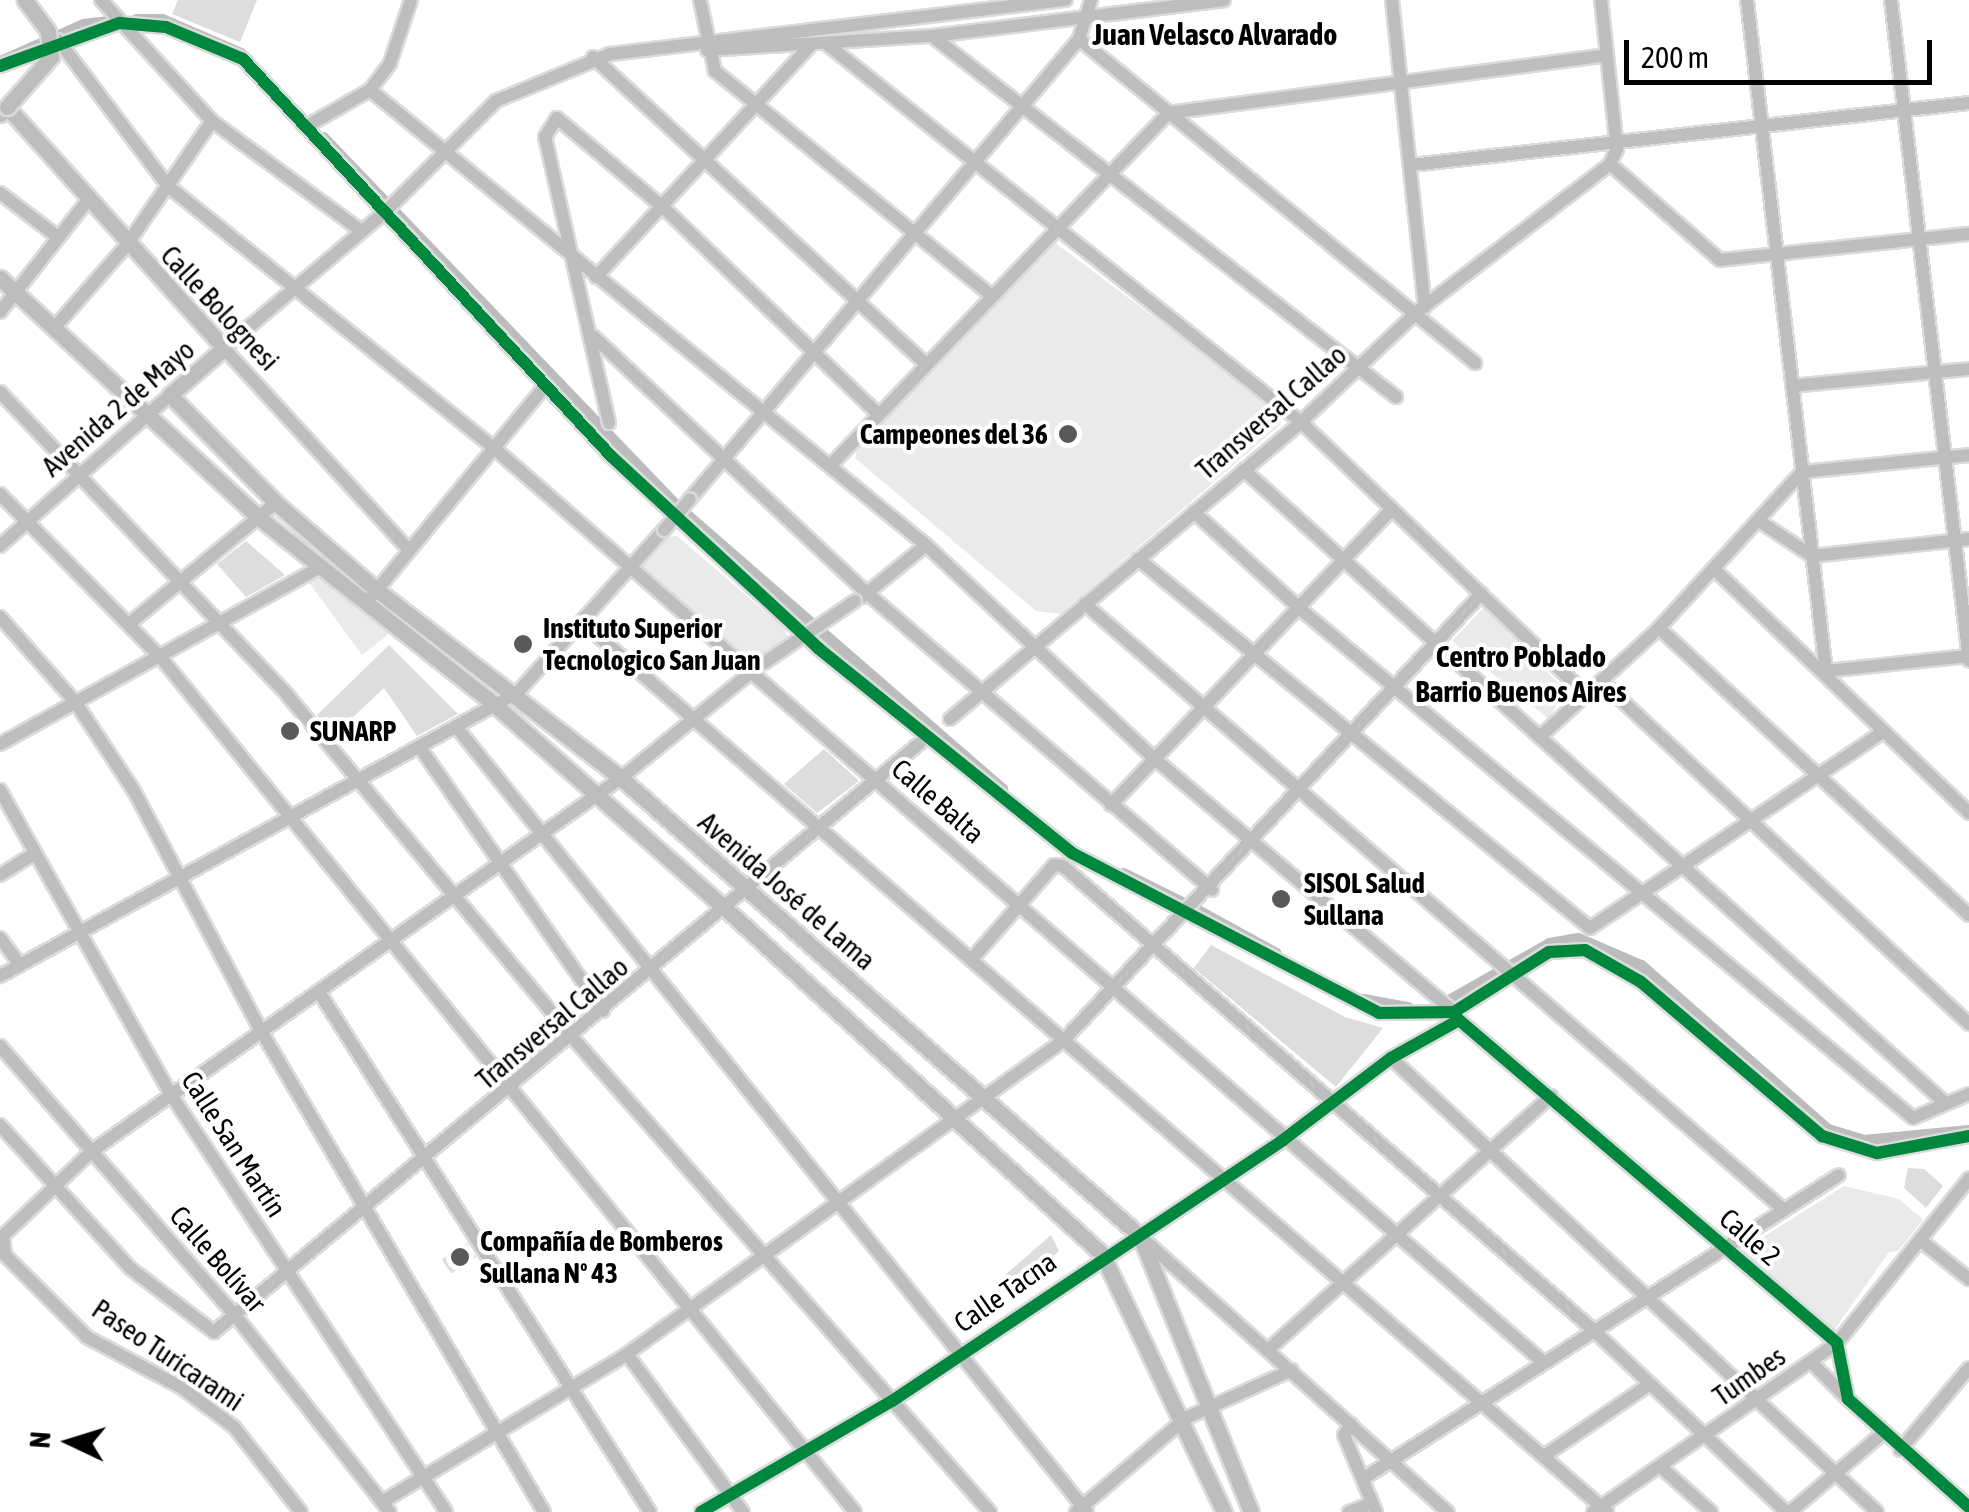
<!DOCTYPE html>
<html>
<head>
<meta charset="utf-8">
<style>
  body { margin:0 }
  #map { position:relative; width:1969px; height:1512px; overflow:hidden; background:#fff; font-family:"Asap Condensed",sans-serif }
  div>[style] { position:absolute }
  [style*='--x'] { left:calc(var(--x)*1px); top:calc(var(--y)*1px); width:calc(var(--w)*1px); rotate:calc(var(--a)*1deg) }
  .green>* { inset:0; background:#eaeaea }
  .canal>* { height:11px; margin:-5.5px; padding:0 5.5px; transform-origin:5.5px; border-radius:5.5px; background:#bcbcbc }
  .building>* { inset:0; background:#ddd; transform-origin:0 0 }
  .roads { filter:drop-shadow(2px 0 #dbdbdb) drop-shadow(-2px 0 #dbdbdb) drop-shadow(0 2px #dbdbdb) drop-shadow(0 -2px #dbdbdb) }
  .minor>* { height:12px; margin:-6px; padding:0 6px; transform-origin:6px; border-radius:6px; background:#bebebe }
  .major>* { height:15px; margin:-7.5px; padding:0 7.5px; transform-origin:7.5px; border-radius:7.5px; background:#bdbdbd }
  .bridges { filter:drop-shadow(2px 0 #dbdbdb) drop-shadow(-2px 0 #dbdbdb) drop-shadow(0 2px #dbdbdb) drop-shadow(0 -2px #dbdbdb) }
  .minor-bridge>* { height:12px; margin:-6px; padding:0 6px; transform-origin:6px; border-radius:6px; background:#bebebe }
  .major-bridge>* { height:15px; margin:-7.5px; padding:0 7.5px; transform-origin:7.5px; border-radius:7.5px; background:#bdbdbd }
  .cycleway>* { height:12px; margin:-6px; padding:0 6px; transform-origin:6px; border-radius:6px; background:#00873e }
  .dots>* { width:28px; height:28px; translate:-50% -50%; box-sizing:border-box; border:5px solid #fff; border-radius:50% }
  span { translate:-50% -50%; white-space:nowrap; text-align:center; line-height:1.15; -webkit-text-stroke:8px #fff; paint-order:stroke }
  .street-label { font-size:28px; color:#000 }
  .poi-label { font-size:28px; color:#000; font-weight:700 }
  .right { translate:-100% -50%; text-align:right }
  .left { translate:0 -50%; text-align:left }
  .neighbourhood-label { font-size:30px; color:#000; font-weight:700 }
  .north { position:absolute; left:20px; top:1392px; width:100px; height:100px; -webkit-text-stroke:8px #fff; paint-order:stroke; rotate:274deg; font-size:28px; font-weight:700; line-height:40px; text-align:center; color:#000 }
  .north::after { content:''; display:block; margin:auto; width:35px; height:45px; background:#000; clip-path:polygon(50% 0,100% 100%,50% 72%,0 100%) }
  .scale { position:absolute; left:1624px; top:40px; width:308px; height:45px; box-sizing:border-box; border:5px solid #000; border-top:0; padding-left:12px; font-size:30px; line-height:35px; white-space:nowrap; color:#000; -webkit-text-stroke:8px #fff; paint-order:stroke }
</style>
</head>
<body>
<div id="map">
  <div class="green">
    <i style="clip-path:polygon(1054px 242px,1281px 412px,1281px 424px,1061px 614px,1036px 611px,855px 458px,858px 444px)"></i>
    <i style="clip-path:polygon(677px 536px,784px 628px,788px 637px,752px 662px,641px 566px,667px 537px)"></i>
    <i style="clip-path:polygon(319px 568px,390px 633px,362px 655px,305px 577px)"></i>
    <i style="clip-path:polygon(1484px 607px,1565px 690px,1549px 719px,1452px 641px)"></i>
    <i style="clip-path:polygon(1844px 1186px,1899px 1199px,1923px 1220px,1898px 1251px,1889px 1252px,1832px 1333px,1741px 1251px)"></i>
  </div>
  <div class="canal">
    <i style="--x:136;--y:19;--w:26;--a:0"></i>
    <i style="--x:162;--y:19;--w:86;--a:23.3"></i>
    <i style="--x:0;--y:61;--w:91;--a:-24"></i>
    <i style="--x:83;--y:24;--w:35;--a:-7"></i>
    <i style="--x:323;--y:137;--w:511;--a:46.19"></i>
    <i style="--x:677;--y:506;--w:431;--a:41"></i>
    <i style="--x:1123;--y:873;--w:75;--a:26.2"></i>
    <i style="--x:1196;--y:909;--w:91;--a:28.8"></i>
    <i style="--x:1363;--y:999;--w:46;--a:10.1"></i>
    <i style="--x:1436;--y:1007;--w:130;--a:-29.5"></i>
    <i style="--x:1549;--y:943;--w:29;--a:-10"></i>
    <i style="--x:1578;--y:938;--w:69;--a:23.2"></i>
    <i style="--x:1641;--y:965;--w:249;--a:41.3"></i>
    <i style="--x:1828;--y:1129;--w:37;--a:17"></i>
    <i style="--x:1863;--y:1140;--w:106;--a:-5.4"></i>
  </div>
  <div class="building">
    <i style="clip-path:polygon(178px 0,257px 0,240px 42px,172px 14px)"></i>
    <i style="clip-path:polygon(246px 541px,285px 575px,246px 597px,217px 564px)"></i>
    <i style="clip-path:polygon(389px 645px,458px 714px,417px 736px,384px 688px,334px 735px,317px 715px)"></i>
    <i style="clip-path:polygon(824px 749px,859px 781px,817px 813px,784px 784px)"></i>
    <i style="clip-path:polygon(1211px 945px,1345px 1017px,1383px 1028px,1336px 1087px,1194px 968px)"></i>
    <i style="clip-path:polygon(1908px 1168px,1924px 1169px,1943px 1186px,1926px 1208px,1904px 1188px)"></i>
    <i style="clip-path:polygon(1051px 1235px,1059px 1251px,1014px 1293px,1005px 1275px)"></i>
    <i style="left:467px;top:1243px;width:17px;height:30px;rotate:57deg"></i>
  </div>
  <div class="roads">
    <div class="minor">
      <i style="--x:101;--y:0;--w:164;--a:47.5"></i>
      <i style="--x:212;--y:121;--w:185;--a:36.4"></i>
      <i style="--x:700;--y:0;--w:73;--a:78.1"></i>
      <i style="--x:715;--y:71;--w:357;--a:39.1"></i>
      <i style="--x:1392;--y:0;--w:309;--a:83.9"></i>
      <i style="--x:1747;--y:0;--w:676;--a:83.29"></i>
      <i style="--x:1826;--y:671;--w:144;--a:-6"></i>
      <i style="--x:1891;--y:0;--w:665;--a:83.26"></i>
      <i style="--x:932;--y:36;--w:588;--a:37.88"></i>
      <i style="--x:1079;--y:39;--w:512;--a:39.29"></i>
      <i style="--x:58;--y:40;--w:183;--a:53"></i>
      <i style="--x:168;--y:186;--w:420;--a:38.8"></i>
      <i style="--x:495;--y:449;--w:1389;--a:41.06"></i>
      <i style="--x:828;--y:45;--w:605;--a:38.56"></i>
      <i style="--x:1301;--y:422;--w:394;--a:43.7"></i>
      <i style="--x:707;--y:50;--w:225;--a:-3.6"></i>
      <i style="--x:932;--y:36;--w:294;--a:-7"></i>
      <i style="--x:593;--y:57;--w:453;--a:42.7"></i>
      <i style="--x:0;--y:66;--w:127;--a:-19.9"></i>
      <i style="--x:119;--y:23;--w:47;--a:4.9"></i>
      <i style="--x:166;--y:27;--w:83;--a:22.6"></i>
      <i style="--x:243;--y:59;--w:543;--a:47.17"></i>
      <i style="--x:612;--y:457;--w:281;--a:42.8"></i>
      <i style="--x:818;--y:648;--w:326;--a:38.9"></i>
      <i style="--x:1072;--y:853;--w:346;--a:27.5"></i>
      <i style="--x:1379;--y:1013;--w:75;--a:-0.8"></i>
      <i style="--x:1454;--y:1012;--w:112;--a:-32.3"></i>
      <i style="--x:1549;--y:952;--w:36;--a:-3"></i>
      <i style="--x:1585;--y:950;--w:64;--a:29.7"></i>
      <i style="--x:1641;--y:982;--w:238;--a:40.4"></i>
      <i style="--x:1822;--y:1136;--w:58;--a:17.2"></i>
      <i style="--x:1877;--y:1153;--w:94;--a:-10.5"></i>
      <i style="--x:370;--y:90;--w:718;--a:39.3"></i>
      <i style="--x:926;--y:545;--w:315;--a:43.1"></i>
      <i style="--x:1156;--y:760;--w:390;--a:40.2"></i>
      <i style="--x:307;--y:126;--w:73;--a:-29.7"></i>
      <i style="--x:370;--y:90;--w:34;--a:-53"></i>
      <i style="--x:390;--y:63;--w:66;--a:-71.6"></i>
      <i style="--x:1610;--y:164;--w:146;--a:41.1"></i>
      <i style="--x:1720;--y:260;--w:250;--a:-6"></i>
      <i style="--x:1411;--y:165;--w:561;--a:-6.34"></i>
      <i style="--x:0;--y:193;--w:73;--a:37.2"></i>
      <i style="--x:596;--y:277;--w:313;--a:-47.2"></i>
      <i style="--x:0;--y:312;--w:142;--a:-51.8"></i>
      <i style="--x:55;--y:327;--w:108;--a:-48.8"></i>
      <i style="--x:126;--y:246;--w:152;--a:-55.5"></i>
      <i style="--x:593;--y:336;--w:376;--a:43.2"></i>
      <i style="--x:867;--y:593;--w:455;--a:40.7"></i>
      <i style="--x:1792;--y:386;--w:178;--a:-5.5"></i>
      <i style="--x:0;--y:392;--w:419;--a:46.5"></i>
      <i style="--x:288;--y:696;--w:444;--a:50.2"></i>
      <i style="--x:572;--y:1037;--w:633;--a:48.65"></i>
      <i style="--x:609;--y:423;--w:293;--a:-102.6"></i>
      <i style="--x:545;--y:137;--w:22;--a:-58"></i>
      <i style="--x:557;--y:118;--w:141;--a:40.1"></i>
      <i style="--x:665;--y:209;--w:294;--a:43.9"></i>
      <i style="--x:830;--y:466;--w:489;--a:-46.2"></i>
      <i style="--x:1168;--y:113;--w:442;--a:-7.5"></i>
      <i style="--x:1244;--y:470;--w:943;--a:42.08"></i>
      <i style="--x:0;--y:494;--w:231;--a:45.5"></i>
      <i style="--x:162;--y:659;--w:1099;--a:50.91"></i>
      <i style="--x:690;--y:499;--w:602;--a:-49.78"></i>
      <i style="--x:1079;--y:39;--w:41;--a:-72.9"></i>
      <i style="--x:1194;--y:512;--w:142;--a:42.4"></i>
      <i style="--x:1299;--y:608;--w:798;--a:39.71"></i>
      <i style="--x:1913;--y:1118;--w:61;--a:-23.2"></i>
      <i style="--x:1759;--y:521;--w:64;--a:33.4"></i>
      <i style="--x:1812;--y:556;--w:158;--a:-6.2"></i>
      <i style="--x:0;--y:546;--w:227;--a:-41.6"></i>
      <i style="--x:407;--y:548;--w:271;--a:-132.5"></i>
      <i style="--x:224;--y:348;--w:209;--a:-40.2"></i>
      <i style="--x:384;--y:213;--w:158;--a:-45"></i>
      <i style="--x:496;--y:101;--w:123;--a:-22.4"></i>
      <i style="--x:610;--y:54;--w:459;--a:-6.8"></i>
      <i style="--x:1138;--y:559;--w:583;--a:39.23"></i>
      <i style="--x:1590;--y:928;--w:353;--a:-33.8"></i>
      <i style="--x:1714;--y:569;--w:353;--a:43.7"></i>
      <i style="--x:372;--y:596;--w:271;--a:-50.5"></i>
      <i style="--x:862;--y:597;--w:82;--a:-39.1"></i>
      <i style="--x:1085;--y:604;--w:924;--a:40.92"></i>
      <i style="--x:0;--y:617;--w:115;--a:48.5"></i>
      <i style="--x:76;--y:703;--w:105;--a:56.6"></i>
      <i style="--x:134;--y:791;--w:272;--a:62.1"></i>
      <i style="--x:261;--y:1031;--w:558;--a:59.53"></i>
      <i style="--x:583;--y:623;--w:1356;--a:40.96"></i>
      <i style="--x:129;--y:624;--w:190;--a:-39.5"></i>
      <i style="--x:1659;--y:628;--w:422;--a:42.8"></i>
      <i style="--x:1602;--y:682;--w:502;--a:42.98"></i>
      <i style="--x:950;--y:719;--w:460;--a:-40.2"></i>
      <i style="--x:1301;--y:422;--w:161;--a:-43.5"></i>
      <i style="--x:1418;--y:311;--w:242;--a:-37.4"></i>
      <i style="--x:1610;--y:164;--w:17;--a:-65"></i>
      <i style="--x:1617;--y:149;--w:150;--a:-96.1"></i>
      <i style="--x:458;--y:729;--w:1004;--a:51.22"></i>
      <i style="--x:1543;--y:734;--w:157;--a:-42.4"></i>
      <i style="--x:1659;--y:628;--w:212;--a:-47.5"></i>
      <i style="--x:1802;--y:472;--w:168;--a:-5.8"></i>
      <i style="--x:0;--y:744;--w:364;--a:-28.9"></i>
      <i style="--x:421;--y:749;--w:319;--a:55.2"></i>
      <i style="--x:0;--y:790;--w:351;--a:60.7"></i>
      <i style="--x:172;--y:1096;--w:498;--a:56.6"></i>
      <i style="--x:1111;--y:805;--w:408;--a:-46.5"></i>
      <i style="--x:0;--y:875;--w:39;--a:-32"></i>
      <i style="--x:0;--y:938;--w:31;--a:53"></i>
      <i style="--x:973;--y:958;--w:123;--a:-48.9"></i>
      <i style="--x:1054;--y:865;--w:9;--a:6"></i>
      <i style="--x:1063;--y:866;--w:703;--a:41.19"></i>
      <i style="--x:1592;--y:1329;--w:267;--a:43.3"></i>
      <i style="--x:0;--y:976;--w:589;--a:-28.7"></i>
      <i style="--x:517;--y:693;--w:219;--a:-48"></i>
      <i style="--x:319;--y:992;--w:616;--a:57.52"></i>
      <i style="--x:0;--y:1046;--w:356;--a:48.9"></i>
      <i style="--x:234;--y:1314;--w:252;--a:51.8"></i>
      <i style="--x:1391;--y:1058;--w:665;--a:43.05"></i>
      <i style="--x:0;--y:1125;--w:193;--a:47.7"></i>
      <i style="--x:130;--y:1268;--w:106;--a:37.3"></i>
      <i style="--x:214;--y:1332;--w:919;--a:-39.84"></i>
      <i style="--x:1141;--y:1237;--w:412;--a:41.9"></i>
      <i style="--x:1920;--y:1240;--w:63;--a:38.5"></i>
      <i style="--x:1269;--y:1349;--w:379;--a:-41.9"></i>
      <i style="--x:627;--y:1354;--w:196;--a:53.7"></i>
      <i style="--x:1811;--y:1362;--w:49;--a:45"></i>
      <i style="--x:1351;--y:1424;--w:13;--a:122"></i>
      <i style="--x:1344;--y:1435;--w:83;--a:67.4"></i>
      <i style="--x:1900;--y:1450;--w:107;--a:-49.9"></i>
      <i style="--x:1544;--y:1456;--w:128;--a:-34.2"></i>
      <i style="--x:1662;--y:1468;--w:66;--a:41.9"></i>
      <i style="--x:1364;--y:1478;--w:563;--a:-32.53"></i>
      <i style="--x:382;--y:1502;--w:286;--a:-31.1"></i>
      <i style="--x:627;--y:1354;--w:538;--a:-35.7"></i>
      <i style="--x:1064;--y:1040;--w:611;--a:-46.92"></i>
      <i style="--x:301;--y:1512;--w:108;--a:-128.2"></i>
      <i style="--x:234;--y:1427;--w:65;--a:-143.1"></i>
      <i style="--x:182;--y:1388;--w:108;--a:-151.8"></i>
      <i style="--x:87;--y:1337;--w:116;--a:-135"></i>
      <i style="--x:5;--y:1255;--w:19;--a:-96"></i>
      <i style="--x:3;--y:1236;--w:123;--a:-43.7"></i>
      <i style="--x:92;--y:1151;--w:647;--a:-35.19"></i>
      <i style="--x:621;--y:778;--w:171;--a:-39.1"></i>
      <i style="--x:701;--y:1512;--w:221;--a:-30.2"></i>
      <i style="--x:892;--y:1401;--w:470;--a:-33.7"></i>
      <i style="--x:1283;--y:1140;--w:136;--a:-37.2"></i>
      <i style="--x:1391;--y:1058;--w:78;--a:-29.2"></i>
      <i style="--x:1459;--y:1020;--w:497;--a:40.5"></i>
      <i style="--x:1837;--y:1343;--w:57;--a:78.9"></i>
      <i style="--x:1848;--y:1399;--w:162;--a:41.8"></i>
      <i style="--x:1076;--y:1512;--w:145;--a:-40.5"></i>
      <i style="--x:1186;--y:1418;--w:116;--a:-24.4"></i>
      <i style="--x:1349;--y:1512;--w:25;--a:-21"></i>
      <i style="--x:1593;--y:1512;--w:297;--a:-34.7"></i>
      <i style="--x:1837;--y:1343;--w:211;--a:-51.2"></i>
      <i style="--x:1790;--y:1512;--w:121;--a:-40.3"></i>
    </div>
    <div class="major">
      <i style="--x:0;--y:114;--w:10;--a:-45"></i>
      <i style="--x:7;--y:107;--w:324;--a:48"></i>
      <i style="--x:224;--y:348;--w:72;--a:139"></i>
      <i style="--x:170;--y:395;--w:151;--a:45.5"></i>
      <i style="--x:276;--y:503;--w:128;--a:40.9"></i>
      <i style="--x:373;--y:587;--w:313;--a:37.6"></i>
      <i style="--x:621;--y:778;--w:692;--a:41.43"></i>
      <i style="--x:1140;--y:1236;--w:297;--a:68.1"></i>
      <i style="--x:0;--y:278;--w:352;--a:42.8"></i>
      <i style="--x:258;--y:517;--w:301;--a:38.4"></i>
      <i style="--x:494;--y:704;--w:310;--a:41.5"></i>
      <i style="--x:726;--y:909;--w:510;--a:42.54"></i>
      <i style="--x:1102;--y:1254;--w:285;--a:64.7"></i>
    </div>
  </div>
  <div class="bridges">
    <div class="minor-bridge">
      <i style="--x:664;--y:530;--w:40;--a:-50"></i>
      <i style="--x:764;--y:663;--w:110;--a:-34.3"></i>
    </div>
    <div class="major-bridge">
      <i style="--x:7;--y:107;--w:67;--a:-48.7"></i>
      <i style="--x:51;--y:57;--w:26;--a:-97"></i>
      <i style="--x:48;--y:31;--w:39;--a:-127"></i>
    </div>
  </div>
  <div class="cycleway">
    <i style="--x:0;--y:66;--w:127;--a:-19.9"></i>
    <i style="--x:119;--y:23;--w:47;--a:4.9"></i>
    <i style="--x:166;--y:27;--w:83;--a:22.6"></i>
    <i style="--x:243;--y:59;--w:543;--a:47.17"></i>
    <i style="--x:612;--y:457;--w:281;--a:42.8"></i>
    <i style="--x:818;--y:648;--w:326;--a:38.9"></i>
    <i style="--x:1072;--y:853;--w:346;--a:27.5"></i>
    <i style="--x:1379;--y:1013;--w:75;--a:-0.8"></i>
    <i style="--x:1454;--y:1012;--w:112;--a:-32.3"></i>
    <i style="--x:1549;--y:952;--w:36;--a:-3"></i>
    <i style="--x:1585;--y:950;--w:64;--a:29.7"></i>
    <i style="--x:1641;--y:982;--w:238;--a:40.4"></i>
    <i style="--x:1822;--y:1136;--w:58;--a:17.2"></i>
    <i style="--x:1877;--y:1153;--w:94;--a:-10.5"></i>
    <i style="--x:701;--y:1512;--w:221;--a:-30.2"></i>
    <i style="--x:892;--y:1401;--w:470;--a:-33.7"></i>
    <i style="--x:1283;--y:1140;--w:136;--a:-37.2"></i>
    <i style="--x:1391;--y:1058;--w:78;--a:-29.2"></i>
    <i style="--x:1459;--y:1020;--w:497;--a:40.5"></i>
    <i style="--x:1837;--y:1343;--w:57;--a:78.9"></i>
    <i style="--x:1848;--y:1399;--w:162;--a:41.8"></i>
  </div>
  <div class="dots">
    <i style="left:1068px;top:434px;background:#595959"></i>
    <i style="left:523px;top:644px;background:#595959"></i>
    <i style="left:290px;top:731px;background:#595959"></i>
    <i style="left:1281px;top:899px;background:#595959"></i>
    <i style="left:460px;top:1257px;background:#595959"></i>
  </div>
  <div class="street-label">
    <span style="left:220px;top:308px;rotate:47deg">Calle Bolognesi</span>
    <span style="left:118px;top:408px;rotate:-41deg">Avenida 2 de Mayo</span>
    <span style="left:1271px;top:412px;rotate:-41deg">Transversal Callao</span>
    <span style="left:938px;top:801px;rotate:41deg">Calle Balta</span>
    <span style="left:787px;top:891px;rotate:41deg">Avenida José de Lama</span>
    <span style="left:552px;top:1023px;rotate:-40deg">Transversal Callao</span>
    <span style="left:234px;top:1144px;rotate:57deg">Calle San Martín</span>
    <span style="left:1750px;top:1237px;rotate:41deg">Calle 2</span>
    <span style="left:218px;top:1259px;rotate:49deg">Calle Bolívar</span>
    <span style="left:1005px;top:1292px;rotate:-35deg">Calle Tacna</span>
    <span style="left:168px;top:1355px;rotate:34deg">Paseo Turicarami</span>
    <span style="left:1749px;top:1376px;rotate:-35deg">Tumbes</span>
  </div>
  <div class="poi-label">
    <span class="right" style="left:1048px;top:434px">Campeones del 36</span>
    <span class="left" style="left:543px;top:644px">Instituto Superior<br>Tecnologico San Juan</span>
    <span class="left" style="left:310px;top:731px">SUNARP</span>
    <span class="left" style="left:1304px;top:899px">SISOL Salud<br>Sullana</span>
    <span class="left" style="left:480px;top:1257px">Compañía de Bomberos<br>Sullana Nº 43</span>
  </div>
  <div class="neighbourhood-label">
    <span style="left:1215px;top:34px">Juan Velasco Alvarado</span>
    <span style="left:1521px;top:673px">Centro Poblado<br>Barrio Buenos Aires</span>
  </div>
  <div class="north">N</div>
  <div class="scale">200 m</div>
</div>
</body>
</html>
